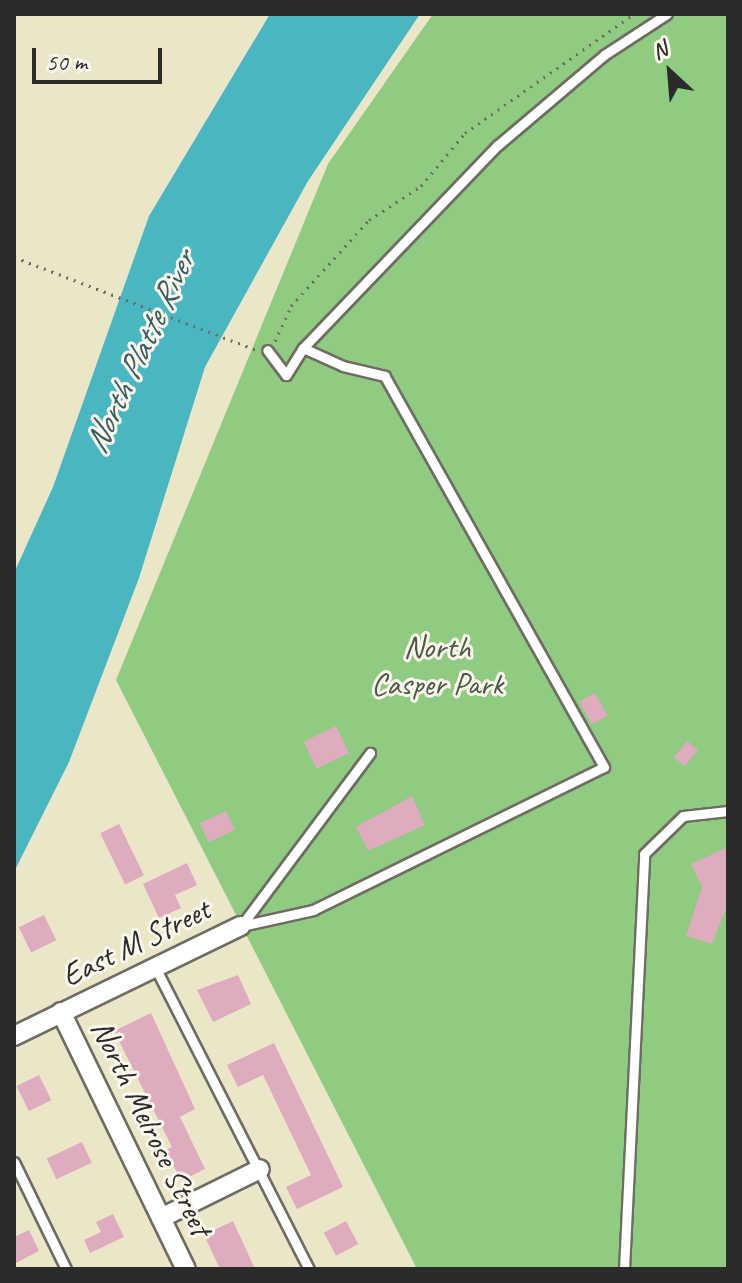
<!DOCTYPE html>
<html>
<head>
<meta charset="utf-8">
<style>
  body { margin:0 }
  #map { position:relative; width:742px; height:1283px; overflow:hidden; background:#ece6c9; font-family:Caveat,sans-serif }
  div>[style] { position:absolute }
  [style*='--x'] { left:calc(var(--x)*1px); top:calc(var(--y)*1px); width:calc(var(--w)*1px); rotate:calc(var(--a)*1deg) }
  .green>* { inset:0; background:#8fcb80 }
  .water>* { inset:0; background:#49b7c1 }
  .building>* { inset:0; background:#dfabbf; transform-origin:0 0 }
  .path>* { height:3px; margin-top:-1.5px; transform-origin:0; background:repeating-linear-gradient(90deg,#6f6c62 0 2px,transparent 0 8px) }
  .roads { filter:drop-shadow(2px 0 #6f6c62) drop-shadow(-2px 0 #6f6c62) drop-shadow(0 2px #6f6c62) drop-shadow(0 -2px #6f6c62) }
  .lane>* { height:9px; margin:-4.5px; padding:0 4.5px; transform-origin:4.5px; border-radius:4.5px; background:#fff }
  .street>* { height:18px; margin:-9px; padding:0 9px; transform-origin:9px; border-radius:9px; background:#fff }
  span { translate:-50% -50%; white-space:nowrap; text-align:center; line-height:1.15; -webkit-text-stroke:6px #fbf7ec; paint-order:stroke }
  .park-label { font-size:32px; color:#495b44 }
  .street-label { font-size:32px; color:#2b2b2b }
  .water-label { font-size:34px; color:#365c60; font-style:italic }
  .frame { position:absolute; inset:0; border:16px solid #2b2b2b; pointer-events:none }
  .north { position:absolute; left:630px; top:32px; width:80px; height:80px; -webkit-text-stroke:6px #fbf7ec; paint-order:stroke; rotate:334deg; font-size:22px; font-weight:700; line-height:32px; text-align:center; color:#2b2b2b }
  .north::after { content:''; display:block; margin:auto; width:28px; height:36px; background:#2b2b2b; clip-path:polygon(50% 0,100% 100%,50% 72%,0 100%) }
  .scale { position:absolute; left:32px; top:48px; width:130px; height:36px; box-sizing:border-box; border:4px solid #2b2b2b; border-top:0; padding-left:10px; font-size:24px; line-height:28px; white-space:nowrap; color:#2b2b2b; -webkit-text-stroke:6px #fbf7ec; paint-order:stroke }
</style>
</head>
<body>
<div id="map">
  <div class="green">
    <i style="clip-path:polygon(433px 14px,728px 14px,728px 1269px,417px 1269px,116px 680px,328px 164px)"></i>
  </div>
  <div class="water">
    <i style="clip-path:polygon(270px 14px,420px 14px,308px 181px,205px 367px,139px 578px,69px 762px,14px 872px,14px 573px,53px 487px,149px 216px)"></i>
  </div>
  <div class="building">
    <i style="left:595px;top:693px;width:26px;height:18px;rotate:61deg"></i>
    <i style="left:336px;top:726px;width:30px;height:36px;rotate:64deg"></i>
    <i style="left:687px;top:741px;width:14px;height:21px;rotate:39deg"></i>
    <i style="clip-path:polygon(412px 796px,425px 825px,368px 851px,356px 827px)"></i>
    <i style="left:226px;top:811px;width:21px;height:29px;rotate:65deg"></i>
    <i style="left:119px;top:824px;width:57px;height:21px;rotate:64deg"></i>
    <i style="clip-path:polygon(728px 847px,728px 903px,712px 944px,686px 936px,702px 887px,691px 864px)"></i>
    <i style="clip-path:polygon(187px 863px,197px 885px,175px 895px,181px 908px,159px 918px,143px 884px)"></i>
    <i style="left:44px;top:915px;width:28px;height:28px;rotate:64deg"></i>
    <i style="clip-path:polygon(238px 975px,251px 1004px,213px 1022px,197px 990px)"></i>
    <i style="clip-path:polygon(151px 1013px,195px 1109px,180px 1117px,205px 1169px,181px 1181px,166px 1150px,172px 1147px,114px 1031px)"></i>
    <i style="clip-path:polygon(274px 1043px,343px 1187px,297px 1209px,286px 1187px,311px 1175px,263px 1075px,238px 1087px,227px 1065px)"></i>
    <i style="left:39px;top:1075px;width:28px;height:25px;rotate:64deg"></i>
    <i style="left:82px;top:1142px;width:23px;height:39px;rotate:65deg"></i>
    <i style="clip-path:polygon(113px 1214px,124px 1237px,90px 1253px,84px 1240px,101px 1232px,96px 1222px)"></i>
    <i style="clip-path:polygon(233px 1221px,255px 1269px,220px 1269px,204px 1235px)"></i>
    <i style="left:346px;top:1221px;width:26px;height:25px;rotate:62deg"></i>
    <i style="clip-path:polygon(29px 1230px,39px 1251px,14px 1264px,14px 1237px)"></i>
  </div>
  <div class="path">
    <i style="--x:14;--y:257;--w:259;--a:21"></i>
    <i style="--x:275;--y:341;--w:38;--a:-65"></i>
    <i style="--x:291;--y:306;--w:116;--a:-47.8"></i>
    <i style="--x:369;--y:220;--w:62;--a:-33.2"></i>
    <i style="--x:421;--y:186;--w:69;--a:-50.3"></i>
    <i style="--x:465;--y:133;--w:207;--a:-35.2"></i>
  </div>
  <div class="roads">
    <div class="lane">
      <i style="--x:303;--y:348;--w:281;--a:-46.2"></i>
      <i style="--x:498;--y:145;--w:139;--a:-40.3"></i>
      <i style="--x:604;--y:55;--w:75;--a:-33.1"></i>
      <i style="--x:241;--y:926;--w:74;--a:-12.5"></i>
      <i style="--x:313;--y:910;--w:324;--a:-26.2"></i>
      <i style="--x:604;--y:767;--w:448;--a:-119.3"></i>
      <i style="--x:385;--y:376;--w:43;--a:-166.6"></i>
      <i style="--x:343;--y:366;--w:44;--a:-155.8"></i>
      <i style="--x:303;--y:348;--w:32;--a:122"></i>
      <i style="--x:286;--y:375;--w:31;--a:-127"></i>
      <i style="--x:241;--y:926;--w:216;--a:-53.3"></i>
      <i style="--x:156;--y:969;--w:337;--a:63"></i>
      <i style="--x:14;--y:1162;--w:119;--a:64.1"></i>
      <i style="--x:624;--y:1269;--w:415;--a:-87.2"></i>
      <i style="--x:644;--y:854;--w:54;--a:-44.3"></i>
      <i style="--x:683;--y:816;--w:45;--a:-6.3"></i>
    </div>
    <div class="street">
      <i style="--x:61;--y:1012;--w:286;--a:64.1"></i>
      <i style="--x:14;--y:1036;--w:252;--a:-25.9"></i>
      <i style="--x:161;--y:1218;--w:110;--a:-26.3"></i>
    </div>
  </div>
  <div class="park-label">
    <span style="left:437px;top:666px">North<br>Casper Park</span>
  </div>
  <div class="street-label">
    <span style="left:136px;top:943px;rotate:-26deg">East M Street</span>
    <span style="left:151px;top:1128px;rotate:64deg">North Melrose Street</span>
  </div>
  <div class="water-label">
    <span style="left:139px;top:352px;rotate:-65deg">North Platte River</span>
  </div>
  <div class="frame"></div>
  <div class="north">N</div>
  <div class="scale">50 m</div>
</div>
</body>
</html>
